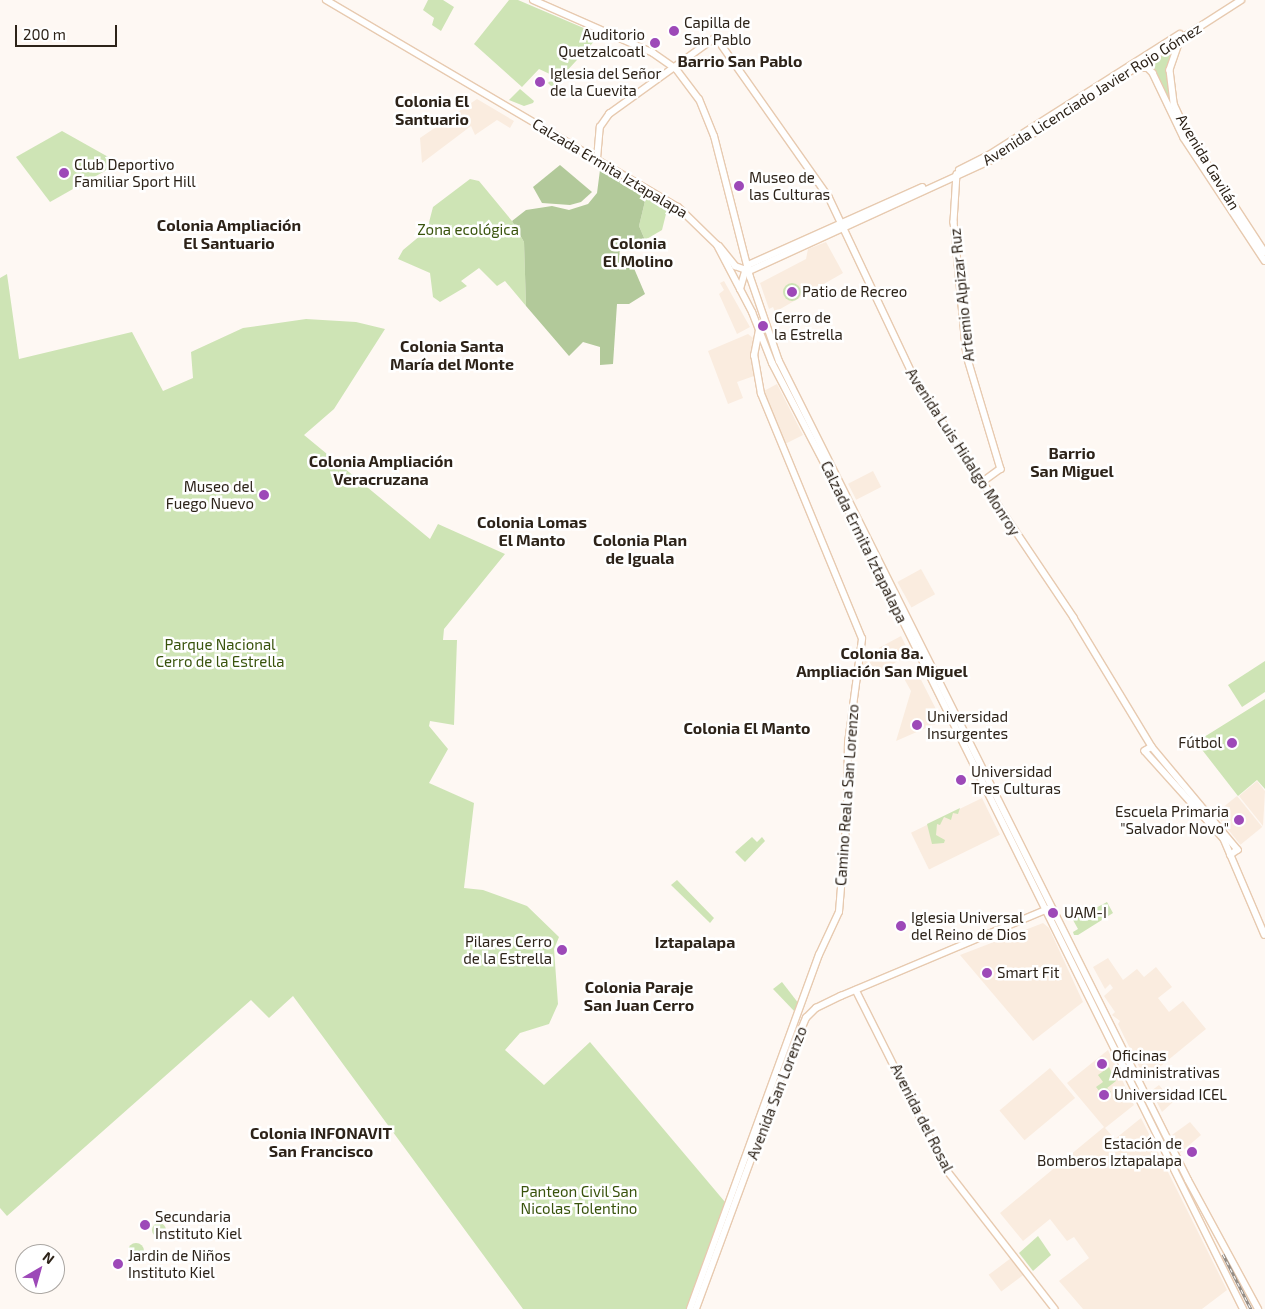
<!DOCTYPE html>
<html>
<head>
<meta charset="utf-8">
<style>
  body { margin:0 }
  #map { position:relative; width:1265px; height:1309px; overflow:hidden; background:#fef8f3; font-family:"Exo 2",sans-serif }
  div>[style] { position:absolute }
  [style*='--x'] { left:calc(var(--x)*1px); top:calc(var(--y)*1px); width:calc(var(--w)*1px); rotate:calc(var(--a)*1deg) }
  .built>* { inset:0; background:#faecdf; transform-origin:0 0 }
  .green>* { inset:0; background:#cee4b5 }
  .round { border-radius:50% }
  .forest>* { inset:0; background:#b2c99a }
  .roads { filter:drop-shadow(1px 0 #e7cab0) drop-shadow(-1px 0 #e7cab0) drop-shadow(0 1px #e7cab0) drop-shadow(0 -1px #e7cab0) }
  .secondary>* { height:5.5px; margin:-2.75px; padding:0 2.75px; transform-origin:2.75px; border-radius:2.75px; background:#fff }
  .primary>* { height:6px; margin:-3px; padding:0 3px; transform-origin:3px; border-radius:3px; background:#fff }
  .rail>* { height:3px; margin-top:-1.5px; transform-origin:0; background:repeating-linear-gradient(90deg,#fff 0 4px,#958d86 0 8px); box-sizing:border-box; border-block:1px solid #958d86 }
  .dots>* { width:14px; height:14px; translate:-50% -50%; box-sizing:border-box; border:2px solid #fff; border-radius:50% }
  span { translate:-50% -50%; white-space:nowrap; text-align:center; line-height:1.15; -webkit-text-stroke:5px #fff; paint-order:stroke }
  .poi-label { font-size:15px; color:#2d2319 }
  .left { translate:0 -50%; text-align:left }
  .right { translate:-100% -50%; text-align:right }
  .street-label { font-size:15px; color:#2d2319 }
  .park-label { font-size:15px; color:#39530c }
  .neighbourhood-label { font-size:16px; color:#2d2319; font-weight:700 }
  .north { position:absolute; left:15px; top:1244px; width:50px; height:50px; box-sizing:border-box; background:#fff; border:1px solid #aba7a3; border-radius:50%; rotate:38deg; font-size:14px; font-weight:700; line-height:20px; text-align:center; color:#2d2319 }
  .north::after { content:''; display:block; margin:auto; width:18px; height:22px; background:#9d49b8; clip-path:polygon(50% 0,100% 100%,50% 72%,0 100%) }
  .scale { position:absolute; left:15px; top:25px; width:102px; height:22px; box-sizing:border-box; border:2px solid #2d2319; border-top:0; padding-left:6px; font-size:15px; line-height:18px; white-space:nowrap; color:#2d2319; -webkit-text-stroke:4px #fff; paint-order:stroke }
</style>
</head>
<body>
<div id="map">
  <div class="built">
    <i style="clip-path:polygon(477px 99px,514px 121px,510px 128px,497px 120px,475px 135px,471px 126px,422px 163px,420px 138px)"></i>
    <i style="clip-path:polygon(826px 242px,843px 273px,775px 312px,773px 307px,769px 309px,760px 283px,806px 259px,808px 249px)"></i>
    <i style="clip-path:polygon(724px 281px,750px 327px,737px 334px,719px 294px,724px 290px,720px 283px)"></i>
    <i style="clip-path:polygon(748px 334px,753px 338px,750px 355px,754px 376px,737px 382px,743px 398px,728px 404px,708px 351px)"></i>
    <i style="clip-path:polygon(777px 384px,803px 435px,783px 445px,762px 392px)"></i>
    <i style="left:873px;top:471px;width:18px;height:28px;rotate:63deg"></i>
    <i style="left:921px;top:569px;width:29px;height:27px;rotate:61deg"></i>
    <i style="clip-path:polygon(901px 636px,910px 654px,865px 680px,860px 679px,862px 657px)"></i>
    <i style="clip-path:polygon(915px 668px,942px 721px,896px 741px,911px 691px,902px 675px)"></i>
    <i style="clip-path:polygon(1257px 781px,1265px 791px,1263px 826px,1239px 796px)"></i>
    <i style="left:1237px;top:796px;width:40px;height:28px;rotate:51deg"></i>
    <i style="left:982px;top:798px;width:41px;height:79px;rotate:64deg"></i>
    <i style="clip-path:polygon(1043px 923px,1049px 928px,1083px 1002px,1033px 1041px,960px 955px)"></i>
    <i style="clip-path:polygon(1108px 958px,1123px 980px,1137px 969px,1144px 977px,1156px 967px,1172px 987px,1158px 998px,1169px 1012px,1183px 1001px,1206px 1029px,1145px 1079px,1118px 1024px,1120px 1021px,1112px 1015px,1115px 1012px,1104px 996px,1113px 988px,1110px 984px,1105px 989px,1093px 967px)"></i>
    <i style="clip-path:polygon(1108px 1050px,1134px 1105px,1105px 1128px,1115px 1139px,1141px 1118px,1227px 1290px,1202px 1309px,1083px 1309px,1059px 1281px,1089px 1258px,1074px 1237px,1067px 1241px,1050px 1219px,1023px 1241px,1000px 1213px,1104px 1127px,1067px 1083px)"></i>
    <i style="left:1050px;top:1068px;width:39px;height:66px;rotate:50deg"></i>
    <i style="clip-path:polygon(1159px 1085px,1173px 1102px,1162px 1112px,1151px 1091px)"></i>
    <i style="clip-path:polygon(1190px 1122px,1201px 1135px,1180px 1153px,1172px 1135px)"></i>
    <i style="left:1011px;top:1258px;width:21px;height:28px;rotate:53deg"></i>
  </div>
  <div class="green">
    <i style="clip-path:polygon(428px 0,443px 0,454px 7px,441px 31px,432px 25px,434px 18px,423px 10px)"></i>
    <i style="clip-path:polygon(509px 0,518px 0,600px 35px,552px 87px,548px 83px,554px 76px,539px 69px,522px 87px,474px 44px)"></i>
    <i style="clip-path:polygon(1175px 45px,1168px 71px,1169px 101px,1146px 63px)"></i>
    <i style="clip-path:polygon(520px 89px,534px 101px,533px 103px,524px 106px,509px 100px)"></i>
    <i style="clip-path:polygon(62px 131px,119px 163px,50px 202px,16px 157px)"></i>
    <i style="clip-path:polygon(470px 179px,479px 181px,512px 221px,524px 242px,526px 306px,505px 281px,497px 286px,479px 268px,461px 281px,467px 286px,440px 302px,433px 297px,430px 273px,398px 259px,403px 250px,427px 230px,433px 207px)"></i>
    <i style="clip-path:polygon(646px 197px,667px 210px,662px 230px,645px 240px,639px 226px)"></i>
    <i style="clip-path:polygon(7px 274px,19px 359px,132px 332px,163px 391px,193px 378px,191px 352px,243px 328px,306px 319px,356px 322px,385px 329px,334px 409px,304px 435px,430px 539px,438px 524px,505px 554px,444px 629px,443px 640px,457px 640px,454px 725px,430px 721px,429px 726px,448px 749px,429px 783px,474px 803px,464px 888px,483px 890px,527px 906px,559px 937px,554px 949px,558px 1004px,549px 1024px,520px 1033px,505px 1050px,544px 1085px,590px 1042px,725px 1202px,686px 1309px,523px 1309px,293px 996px,269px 1018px,251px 1000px,7px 1216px,0 1208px,0 278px)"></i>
    <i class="round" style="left:783px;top:283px;width:18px;height:18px"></i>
    <i style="clip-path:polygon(1265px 661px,1265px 692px,1242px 707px,1228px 685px)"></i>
    <i style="clip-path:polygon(1265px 699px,1265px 789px,1257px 780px,1238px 796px,1196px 742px)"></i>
    <i style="clip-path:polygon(960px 808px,958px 814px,953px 813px,951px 820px,944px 817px,940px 825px,937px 824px,936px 835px,945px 840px,944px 843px,932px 844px,927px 824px)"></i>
    <i style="clip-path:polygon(752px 837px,757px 842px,762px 837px,765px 841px,745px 862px,735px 852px)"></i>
    <i style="clip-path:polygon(677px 880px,714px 918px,710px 923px,671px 885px)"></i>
    <i style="clip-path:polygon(1107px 902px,1113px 913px,1078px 935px,1074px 935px,1073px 932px,1078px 929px,1073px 920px)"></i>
    <i style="clip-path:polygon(782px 982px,799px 1004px,796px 1013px,773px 989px)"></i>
    <i style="clip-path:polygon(1109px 1067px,1116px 1081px,1107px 1088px,1111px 1092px,1104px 1097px,1096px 1087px,1103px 1082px,1098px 1075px)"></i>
    <i class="round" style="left:152px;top:1223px;width:14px;height:14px"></i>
    <i style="clip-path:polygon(1038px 1236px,1051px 1255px,1033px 1271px,1019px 1253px)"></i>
    <i class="round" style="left:128px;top:1243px;width:16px;height:16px"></i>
  </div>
  <div class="forest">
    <i style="clip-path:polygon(560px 165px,592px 192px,581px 202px,570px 205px,542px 203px,533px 187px)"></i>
    <i style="clip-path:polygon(600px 170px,646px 197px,639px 226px,645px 240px,620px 242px,619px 266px,633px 266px,645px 294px,629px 304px,617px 304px,613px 364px,600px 365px,600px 347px,583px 342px,569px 356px,526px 306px,524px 242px,512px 221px,526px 210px,552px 206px,569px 210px,588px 204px,597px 193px)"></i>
  </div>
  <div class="roads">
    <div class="secondary">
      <i style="--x:1181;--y:38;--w:34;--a:109"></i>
      <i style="--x:1170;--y:70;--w:34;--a:83"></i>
      <i style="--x:1174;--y:104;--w:33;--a:65"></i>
      <i style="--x:1188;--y:134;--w:141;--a:56.9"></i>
      <i style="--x:1135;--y:68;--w:13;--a:0"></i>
      <i style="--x:1148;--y:68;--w:7;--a:45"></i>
      <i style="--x:1153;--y:73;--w:72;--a:64.5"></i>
      <i style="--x:1184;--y:138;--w:147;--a:56.6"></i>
      <i style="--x:597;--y:159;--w:32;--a:-85"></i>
      <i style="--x:600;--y:127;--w:16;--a:-55"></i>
      <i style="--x:609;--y:114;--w:132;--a:-35.7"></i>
      <i style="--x:716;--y:37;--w:196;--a:54.8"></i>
      <i style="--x:829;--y:197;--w:210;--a:64.7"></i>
      <i style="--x:919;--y:387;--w:278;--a:56.1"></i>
      <i style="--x:1074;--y:618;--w:151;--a:58.8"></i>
      <i style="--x:1152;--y:747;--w:134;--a:50.1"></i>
      <i style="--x:1238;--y:850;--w:9;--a:144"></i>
      <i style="--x:957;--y:174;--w:48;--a:93.6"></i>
      <i style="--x:954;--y:222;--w:135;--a:84.5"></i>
      <i style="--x:967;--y:356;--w:118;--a:73.3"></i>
      <i style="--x:1001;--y:469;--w:22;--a:144"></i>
      <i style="--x:1152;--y:747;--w:8;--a:150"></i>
      <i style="--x:1145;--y:751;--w:118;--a:48.1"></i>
      <i style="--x:1224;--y:839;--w:104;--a:66.9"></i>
      <i style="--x:856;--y:990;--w:200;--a:63.3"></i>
      <i style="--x:946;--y:1169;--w:177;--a:52.1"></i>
      <i style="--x:690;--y:1309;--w:377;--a:-70"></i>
      <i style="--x:819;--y:955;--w:47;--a:-65.1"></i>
      <i style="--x:839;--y:912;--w:98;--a:-85.3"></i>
      <i style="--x:847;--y:814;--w:71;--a:-89.2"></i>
      <i style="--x:848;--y:743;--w:105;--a:-82.3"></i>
      <i style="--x:862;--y:639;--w:265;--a:-112.4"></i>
      <i style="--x:761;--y:394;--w:39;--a:-100"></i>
      <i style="--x:754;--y:356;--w:26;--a:-79"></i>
      <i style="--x:696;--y:1309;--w:249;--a:-69.8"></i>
      <i style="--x:782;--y:1075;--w:62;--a:-67.2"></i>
      <i style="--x:806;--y:1018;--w:14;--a:-45"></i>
      <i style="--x:816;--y:1008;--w:28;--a:-26"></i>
      <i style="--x:841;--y:996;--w:225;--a:-22.8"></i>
    </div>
    <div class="primary">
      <i style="--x:326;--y:0;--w:408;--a:30.5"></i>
      <i style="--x:678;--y:207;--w:54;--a:44.3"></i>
      <i style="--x:717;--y:245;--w:76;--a:62.4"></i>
      <i style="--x:752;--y:312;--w:55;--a:68.6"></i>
      <i style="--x:772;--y:363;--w:134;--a:62.5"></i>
      <i style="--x:834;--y:482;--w:923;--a:63.68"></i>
      <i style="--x:533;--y:0;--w:131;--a:23.8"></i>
      <i style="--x:653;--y:53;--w:28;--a:35"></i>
      <i style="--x:676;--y:69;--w:38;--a:53"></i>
      <i style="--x:699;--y:99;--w:40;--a:68"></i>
      <i style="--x:714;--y:136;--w:146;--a:75.7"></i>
      <i style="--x:750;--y:277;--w:89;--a:71"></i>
      <i style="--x:779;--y:361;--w:915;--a:63.46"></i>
      <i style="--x:1188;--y:1180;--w:147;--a:61.5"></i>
      <i style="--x:959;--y:170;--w:34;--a:-27"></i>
      <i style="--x:989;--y:155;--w:226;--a:-32.4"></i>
      <i style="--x:719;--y:246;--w:26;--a:51"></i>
      <i style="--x:735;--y:266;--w:15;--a:20"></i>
      <i style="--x:749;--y:271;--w:267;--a:-24.6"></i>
      <i style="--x:992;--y:160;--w:296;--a:-32.7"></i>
      <i style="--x:748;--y:265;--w:191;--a:-24.1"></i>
      <i style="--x:740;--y:289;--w:22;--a:-74"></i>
    </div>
  </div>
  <div class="rail">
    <i style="--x:1223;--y:1254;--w:62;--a:63"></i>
  </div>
  <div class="dots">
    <i style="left:674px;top:31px;background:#9d49b8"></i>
    <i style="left:655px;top:43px;background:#9d49b8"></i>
    <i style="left:540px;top:82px;background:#9d49b8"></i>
    <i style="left:64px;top:173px;background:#9d49b8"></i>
    <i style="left:739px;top:186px;background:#9d49b8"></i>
    <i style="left:792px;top:292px;background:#9d49b8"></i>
    <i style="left:763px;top:326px;background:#9d49b8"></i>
    <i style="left:264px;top:495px;background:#9d49b8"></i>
    <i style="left:917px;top:725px;background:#9d49b8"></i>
    <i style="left:1232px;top:743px;background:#9d49b8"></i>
    <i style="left:961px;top:780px;background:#9d49b8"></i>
    <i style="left:1239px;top:820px;background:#9d49b8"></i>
    <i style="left:1053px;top:913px;background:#9d49b8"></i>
    <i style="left:901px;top:926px;background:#9d49b8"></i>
    <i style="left:562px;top:950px;background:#9d49b8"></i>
    <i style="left:987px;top:973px;background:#9d49b8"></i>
    <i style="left:1102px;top:1064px;background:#9d49b8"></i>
    <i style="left:1104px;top:1095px;background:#9d49b8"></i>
    <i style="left:1192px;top:1152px;background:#9d49b8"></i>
    <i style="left:145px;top:1225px;background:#9d49b8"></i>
    <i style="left:118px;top:1264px;background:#9d49b8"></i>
  </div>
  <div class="poi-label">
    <span class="left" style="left:684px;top:31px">Capilla de<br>San Pablo</span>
    <span class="right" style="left:645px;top:43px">Auditorio<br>Quetzalcoatl</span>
    <span class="left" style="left:550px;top:82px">Iglesia del Señor<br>de la Cuevita</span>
    <span class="left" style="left:74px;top:173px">Club Deportivo<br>Familiar Sport Hill</span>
    <span class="left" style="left:749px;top:186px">Museo de<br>las Culturas</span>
    <span class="left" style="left:802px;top:292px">Patio de Recreo</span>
    <span class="left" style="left:774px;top:326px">Cerro de<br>la Estrella</span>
    <span class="right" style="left:254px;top:495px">Museo del<br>Fuego Nuevo</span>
    <span class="left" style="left:927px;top:725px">Universidad<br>Insurgentes</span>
    <span class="right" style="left:1222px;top:743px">Fútbol</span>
    <span class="left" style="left:971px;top:780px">Universidad<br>Tres Culturas</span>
    <span class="right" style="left:1229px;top:820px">Escuela Primaria<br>"Salvador Novo"</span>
    <span class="left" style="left:1064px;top:913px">UAM-I</span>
    <span class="left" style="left:911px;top:926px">Iglesia Universal<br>del Reino de Dios</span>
    <span class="right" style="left:552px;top:950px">Pilares Cerro<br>de la Estrella</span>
    <span class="left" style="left:997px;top:973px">Smart Fit</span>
    <span class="left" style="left:1112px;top:1064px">Oficinas<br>Administrativas</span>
    <span class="left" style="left:1114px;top:1095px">Universidad ICEL</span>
    <span class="right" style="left:1182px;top:1152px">Estación de<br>Bomberos Iztapalapa</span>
    <span class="left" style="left:155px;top:1225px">Secundaria<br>Instituto Kiel</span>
    <span class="left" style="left:128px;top:1264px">Jardin de Niños<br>Instituto Kiel</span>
  </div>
  <div class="street-label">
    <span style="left:1092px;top:94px;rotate:-32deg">Avenida Licenciado Javier Rojo Gómez</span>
    <span style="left:1208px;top:162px;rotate:59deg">Avenida Gavilán</span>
    <span style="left:610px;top:168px;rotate:31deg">Calzada Ermita Iztapalapa</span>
    <span style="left:962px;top:295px;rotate:-96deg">Artemio Alpizar Ruz</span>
    <span style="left:963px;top:452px;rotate:57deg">Avenida Luis Hidalgo Monroy</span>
    <span style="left:864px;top:542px;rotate:64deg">Calzada Ermita Iztapalapa</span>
    <span style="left:847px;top:795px;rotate:-86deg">Camino Real a San Lorenzo</span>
    <span style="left:777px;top:1093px;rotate:-69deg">Avenida San Lorenzo</span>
    <span style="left:922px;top:1118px;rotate:63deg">Avenida del Rosal</span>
  </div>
  <div class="park-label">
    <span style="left:468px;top:230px">Zona ecológica</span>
    <span style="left:220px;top:653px">Parque Nacional<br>Cerro de la Estrella</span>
    <span style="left:579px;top:1200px">Panteon Civil San<br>Nicolas Tolentino</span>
  </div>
  <div class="neighbourhood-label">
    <span style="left:740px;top:61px">Barrio San Pablo</span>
    <span style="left:432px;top:110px">Colonia El<br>Santuario</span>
    <span style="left:229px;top:234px">Colonia Ampliación<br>El Santuario</span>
    <span style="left:638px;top:252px">Colonia<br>El Molino</span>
    <span style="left:452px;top:355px">Colonia Santa<br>María del Monte</span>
    <span style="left:1072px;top:462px">Barrio<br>San Miguel</span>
    <span style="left:381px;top:470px">Colonia Ampliación<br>Veracruzana</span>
    <span style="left:532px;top:531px">Colonia Lomas<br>El Manto</span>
    <span style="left:640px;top:549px">Colonia Plan<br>de Iguala</span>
    <span style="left:882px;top:662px">Colonia 8a.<br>Ampliación San Miguel</span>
    <span style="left:747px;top:728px">Colonia El Manto</span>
    <span style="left:695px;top:942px">Iztapalapa</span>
    <span style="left:639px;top:996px">Colonia Paraje<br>San Juan Cerro</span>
    <span style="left:321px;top:1142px">Colonia INFONAVIT<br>San Francisco</span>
  </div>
  <div class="north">N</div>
  <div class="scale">200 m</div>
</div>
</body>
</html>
